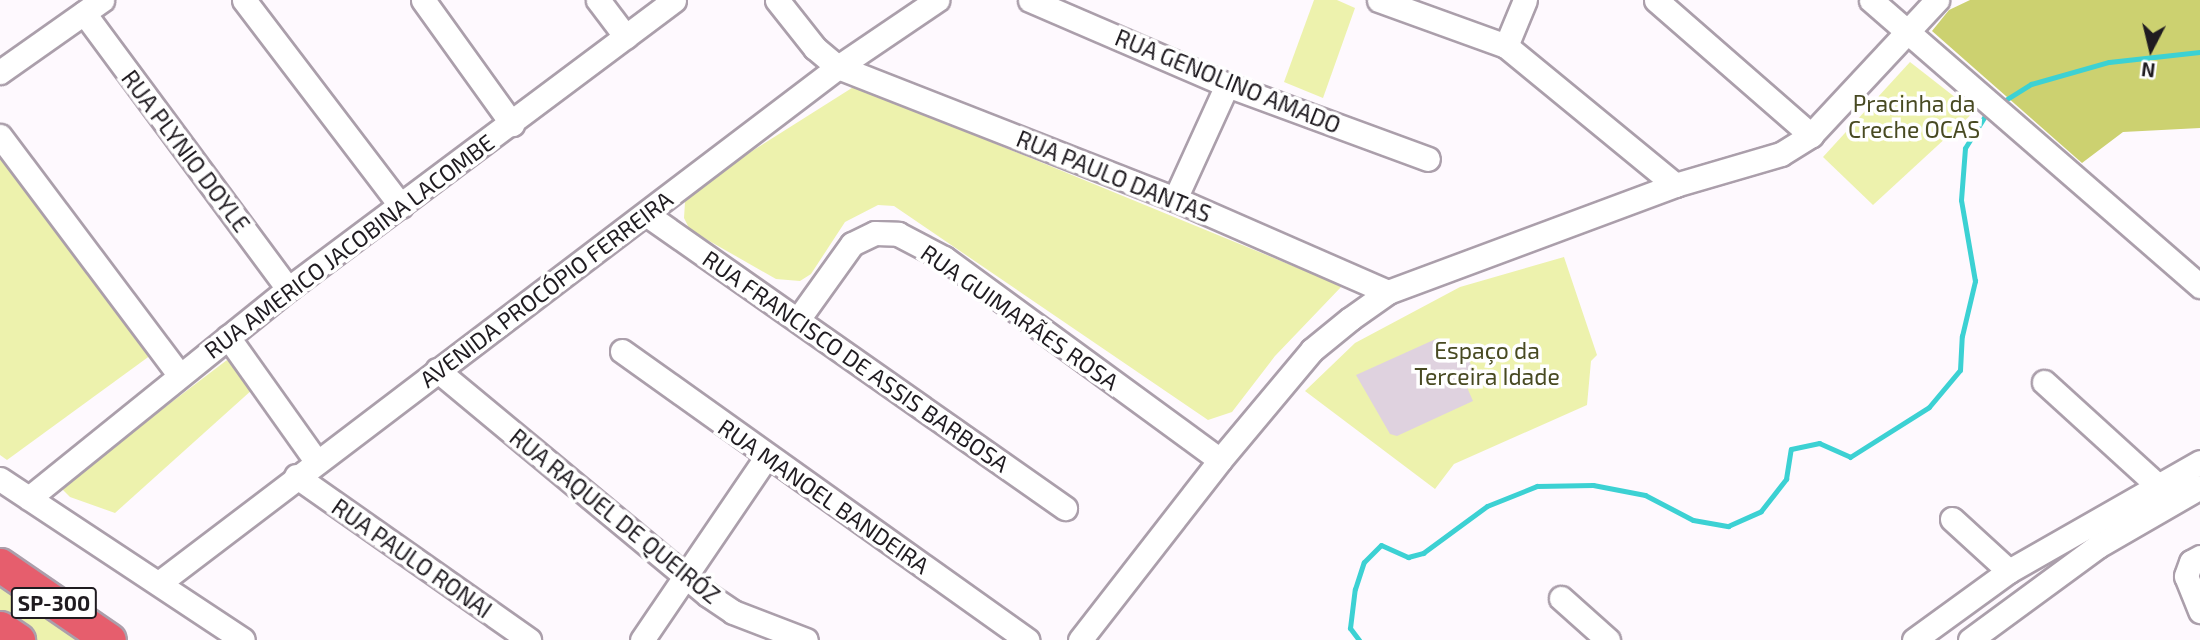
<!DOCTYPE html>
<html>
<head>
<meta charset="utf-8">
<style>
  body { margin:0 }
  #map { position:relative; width:2200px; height:640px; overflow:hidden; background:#fef9fe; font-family:"Exo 2",sans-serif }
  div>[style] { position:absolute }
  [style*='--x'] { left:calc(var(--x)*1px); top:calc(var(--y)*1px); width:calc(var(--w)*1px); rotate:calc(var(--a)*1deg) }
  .green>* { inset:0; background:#edf2ad }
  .forest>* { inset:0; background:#ccd170 }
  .stream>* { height:5px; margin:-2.5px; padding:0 2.5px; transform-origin:2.5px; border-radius:2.5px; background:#3cd1d3 }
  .building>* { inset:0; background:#dfd2df }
  .roads { filter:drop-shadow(2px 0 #ab9fab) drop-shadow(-2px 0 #ab9fab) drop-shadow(0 2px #ab9fab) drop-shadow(0 -2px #ab9fab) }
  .minor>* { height:23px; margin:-11.5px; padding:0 11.5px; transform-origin:11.5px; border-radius:11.5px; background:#fff }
  .highway>* { height:33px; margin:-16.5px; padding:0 16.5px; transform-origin:16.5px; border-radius:16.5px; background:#e65e6d }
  span { translate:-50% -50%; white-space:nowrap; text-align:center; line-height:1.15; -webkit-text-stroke:7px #fff; paint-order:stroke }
  .shield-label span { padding:2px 5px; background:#fff; border:2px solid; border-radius:5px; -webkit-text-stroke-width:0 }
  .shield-label { font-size:21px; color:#1f1b20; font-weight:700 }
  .street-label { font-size:23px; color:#1f1b20 }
  .park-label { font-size:23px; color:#484a22 }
  .north { position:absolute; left:2116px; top:14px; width:70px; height:70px; -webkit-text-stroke:5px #fff; paint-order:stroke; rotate:187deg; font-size:19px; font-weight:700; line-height:28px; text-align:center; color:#1f1b20 }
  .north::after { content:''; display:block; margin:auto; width:24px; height:32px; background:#1f1b20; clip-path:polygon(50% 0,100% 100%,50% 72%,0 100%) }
</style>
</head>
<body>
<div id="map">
  <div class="green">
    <i style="clip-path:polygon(1314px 0,1337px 0,1355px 8px,1323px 98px,1284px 82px)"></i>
    <i style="clip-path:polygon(1910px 62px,1974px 112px,1873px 205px,1823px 157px)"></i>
    <i style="clip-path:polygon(855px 86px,1342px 286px,1275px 356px,1232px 412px,1208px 420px,894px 206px,878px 205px,845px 222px,811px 274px,800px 281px,776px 279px,690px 230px,684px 218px,685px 202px,698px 185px)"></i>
    <i style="clip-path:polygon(0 154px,151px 355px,7px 460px,0 455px)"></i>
    <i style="clip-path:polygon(1564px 257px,1597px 355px,1591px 361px,1587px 405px,1454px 464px,1435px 489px,1305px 391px,1355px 343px,1460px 287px)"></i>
    <i style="clip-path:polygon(227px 360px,253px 389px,115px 513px,70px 497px,60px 487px)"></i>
    <i style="clip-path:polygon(0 577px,90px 640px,32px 640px,0 618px)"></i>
  </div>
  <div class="forest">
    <i style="clip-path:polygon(1970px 0,2200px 0,2200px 128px,2123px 132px,2082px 163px,1932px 31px,1949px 10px)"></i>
  </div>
  <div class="stream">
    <i style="--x:1999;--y:104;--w:38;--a:-32"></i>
    <i style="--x:2031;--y:84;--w:81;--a:-15.8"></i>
    <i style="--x:2109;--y:62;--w:92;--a:-6.3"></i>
    <i style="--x:1359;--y:640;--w:15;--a:-127"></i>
    <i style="--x:1350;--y:628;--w:39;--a:-83"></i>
    <i style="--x:1355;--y:589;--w:28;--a:-72"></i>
    <i style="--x:1364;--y:562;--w:24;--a:-45"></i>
    <i style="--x:1381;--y:545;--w:30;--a:24"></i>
    <i style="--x:1408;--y:557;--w:16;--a:-15"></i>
    <i style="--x:1423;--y:553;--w:79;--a:-36.3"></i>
    <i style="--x:1487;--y:506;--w:54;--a:-21.8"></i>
    <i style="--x:1537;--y:486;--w:56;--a:-1"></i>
    <i style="--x:1593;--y:485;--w:53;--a:10.9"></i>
    <i style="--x:1645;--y:495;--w:54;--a:27.5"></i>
    <i style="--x:1693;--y:520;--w:36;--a:10"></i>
    <i style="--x:1728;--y:526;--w:36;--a:-24"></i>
    <i style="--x:1761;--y:511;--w:41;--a:-52"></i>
    <i style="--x:1786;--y:479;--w:30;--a:-81"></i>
    <i style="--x:1791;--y:449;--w:29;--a:-12"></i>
    <i style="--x:1819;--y:443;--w:34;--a:24"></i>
    <i style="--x:1850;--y:457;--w:93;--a:-32.3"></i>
    <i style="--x:1929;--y:407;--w:48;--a:-50"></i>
    <i style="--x:1960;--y:370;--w:34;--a:-87"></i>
    <i style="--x:1962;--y:336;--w:57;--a:-76.7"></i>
    <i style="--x:1975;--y:281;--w:82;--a:-99.8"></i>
    <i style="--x:1961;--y:200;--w:52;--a:-85.6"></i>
    <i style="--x:1965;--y:148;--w:44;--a:-58.1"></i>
  </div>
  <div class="building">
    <i style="clip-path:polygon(1438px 338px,1450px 357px,1464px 350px,1478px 380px,1466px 385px,1473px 401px,1397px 436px,1390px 434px,1356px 375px)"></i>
  </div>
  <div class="roads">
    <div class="minor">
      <i style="--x:244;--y:0;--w:259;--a:52.7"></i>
      <i style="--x:423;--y:0;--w:153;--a:54.3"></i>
      <i style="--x:598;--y:0;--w:46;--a:52.9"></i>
      <i style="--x:777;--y:0;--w:61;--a:51.6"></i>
      <i style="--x:815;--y:48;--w:30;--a:40"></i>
      <i style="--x:838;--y:67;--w:362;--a:21.4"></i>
      <i style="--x:1175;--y:199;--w:232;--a:23.6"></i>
      <i style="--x:1030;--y:0;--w:215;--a:23.3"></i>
      <i style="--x:1227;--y:85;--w:214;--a:20.2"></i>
      <i style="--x:1379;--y:0;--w:135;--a:19.9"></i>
      <i style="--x:1506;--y:46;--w:219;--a:39.4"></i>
      <i style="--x:1656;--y:0;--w:206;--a:41.1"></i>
      <i style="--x:1871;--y:0;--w:436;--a:41"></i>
      <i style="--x:84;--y:13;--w:343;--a:53.5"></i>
      <i style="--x:1506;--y:46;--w:50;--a:-67.6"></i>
      <i style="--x:0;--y:72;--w:125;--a:-35.2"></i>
      <i style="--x:0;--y:136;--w:298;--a:53.1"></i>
      <i style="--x:1175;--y:199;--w:125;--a:-65.5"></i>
      <i style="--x:646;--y:214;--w:512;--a:35.06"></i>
      <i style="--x:799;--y:318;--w:91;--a:-54.4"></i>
      <i style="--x:852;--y:244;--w:25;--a:-26"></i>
      <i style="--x:875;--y:233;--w:23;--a:2"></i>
      <i style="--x:898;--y:234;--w:52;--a:27.6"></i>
      <i style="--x:944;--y:258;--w:342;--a:36.2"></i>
      <i style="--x:228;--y:337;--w:152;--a:54.6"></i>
      <i style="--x:622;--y:351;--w:498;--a:35.5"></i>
      <i style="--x:437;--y:370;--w:352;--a:39.7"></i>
      <i style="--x:708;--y:595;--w:30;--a:34"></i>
      <i style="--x:733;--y:612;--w:78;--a:21"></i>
      <i style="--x:2044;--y:382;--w:153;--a:42.3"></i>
      <i style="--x:296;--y:476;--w:285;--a:35.1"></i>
      <i style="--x:0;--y:479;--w:291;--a:33.5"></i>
      <i style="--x:29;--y:498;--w:333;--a:-38.9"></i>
      <i style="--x:288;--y:289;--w:482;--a:-36.8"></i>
      <i style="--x:1952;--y:519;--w:77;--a:42.4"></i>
      <i style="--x:2200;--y:557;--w:10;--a:151"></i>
      <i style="--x:2191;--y:562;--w:15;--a:110"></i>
      <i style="--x:2186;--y:576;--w:38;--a:68"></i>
      <i style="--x:159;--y:583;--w:853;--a:-37.23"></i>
      <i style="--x:838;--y:67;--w:120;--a:-34.1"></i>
      <i style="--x:1561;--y:598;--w:63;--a:41.8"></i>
      <i style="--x:642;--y:640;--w:222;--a:-55.8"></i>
      <i style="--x:1080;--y:640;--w:228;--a:-52.1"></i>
      <i style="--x:1220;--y:460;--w:143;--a:-50.1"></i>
      <i style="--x:1312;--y:350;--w:49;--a:-39.2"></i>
      <i style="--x:1350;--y:319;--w:47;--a:-35.4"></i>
      <i style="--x:1388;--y:292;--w:306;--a:-20.4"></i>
      <i style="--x:1675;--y:185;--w:110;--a:-16.3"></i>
      <i style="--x:1781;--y:154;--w:36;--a:-32"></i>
      <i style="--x:1811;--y:135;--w:185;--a:-47"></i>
      <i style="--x:1914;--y:640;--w:117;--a:-36"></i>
      <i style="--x:2009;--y:571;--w:220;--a:-29.7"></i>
      <i style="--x:1970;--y:640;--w:159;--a:-36.3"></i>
      <i style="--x:2098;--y:546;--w:118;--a:-30"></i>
    </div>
    <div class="highway">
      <i style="--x:0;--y:565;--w:132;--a:34.5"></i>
      <i style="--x:0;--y:628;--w:22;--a:34"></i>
    </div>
  </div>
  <div class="shield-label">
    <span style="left:54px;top:603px">SP-300</span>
  </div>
  <div class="street-label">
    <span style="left:1228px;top:81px;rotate:22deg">RUA GENOLINO AMADO</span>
    <span style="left:186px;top:151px;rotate:53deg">RUA PLYNIO DOYLE</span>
    <span style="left:1114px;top:176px;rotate:22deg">RUA PAULO DANTAS</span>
    <span style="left:349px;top:246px;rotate:-37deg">RUA AMERICO JACOBINA LACOMBE</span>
    <span style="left:546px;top:289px;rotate:-37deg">AVENIDA PROCÓPIO FERREIRA</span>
    <span style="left:1020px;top:317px;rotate:35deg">RUA GUIMARÃES ROSA</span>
    <span style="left:856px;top:361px;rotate:35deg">RUA FRANCISCO DE ASSIS BARBOSA</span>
    <span style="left:824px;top:496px;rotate:35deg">RUA MANOEL BANDEIRA</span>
    <span style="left:615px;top:516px;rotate:39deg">RUA RAQUEL DE QUEIRÓZ</span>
    <span style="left:412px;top:558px;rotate:35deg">RUA PAULO RONAI</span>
  </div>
  <div class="park-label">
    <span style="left:1914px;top:116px">Pracinha da<br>Creche OCAS</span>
    <span style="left:1487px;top:363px">Espaço da<br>Terceira Idade</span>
  </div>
  <div class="north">N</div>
</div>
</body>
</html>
